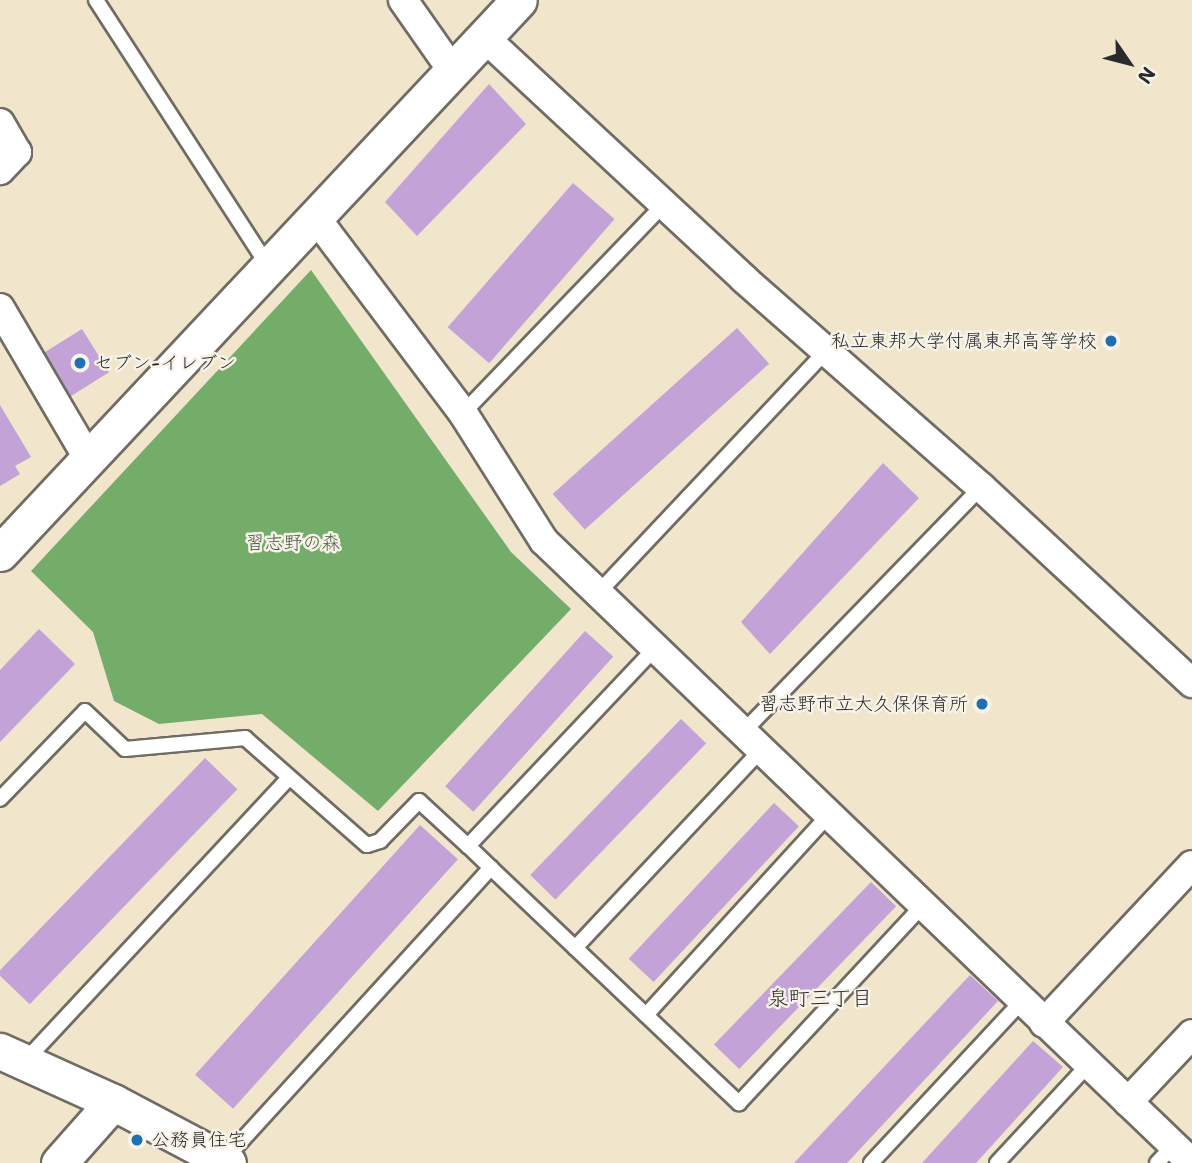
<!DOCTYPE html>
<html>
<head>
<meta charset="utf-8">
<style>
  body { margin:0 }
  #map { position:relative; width:1192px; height:1163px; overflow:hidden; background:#f1e5cc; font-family:"Shantell Sans","Klee One",sans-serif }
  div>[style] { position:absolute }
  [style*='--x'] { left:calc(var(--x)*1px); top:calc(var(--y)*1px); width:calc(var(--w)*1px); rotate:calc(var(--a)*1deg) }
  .forest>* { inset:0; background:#74ac6a }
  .building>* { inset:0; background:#c3a2d7; transform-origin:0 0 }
  .roads { filter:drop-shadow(2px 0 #706c63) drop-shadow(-2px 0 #706c63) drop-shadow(0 2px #706c63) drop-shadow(0 -2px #706c63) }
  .service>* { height:14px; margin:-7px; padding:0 7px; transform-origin:7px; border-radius:7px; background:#fff }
  .minor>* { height:28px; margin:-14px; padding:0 14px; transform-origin:14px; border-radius:14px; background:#fff }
  .tertiary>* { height:35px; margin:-17.5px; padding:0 17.5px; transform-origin:17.5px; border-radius:17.5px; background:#fff }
  .dots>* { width:19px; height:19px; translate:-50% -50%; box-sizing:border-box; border:4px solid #f7f3e8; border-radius:50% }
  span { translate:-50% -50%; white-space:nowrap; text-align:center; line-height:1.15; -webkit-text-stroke:5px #f7f3e8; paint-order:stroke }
  .poi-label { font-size:19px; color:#2b2b2b }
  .right { translate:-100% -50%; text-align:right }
  .left { translate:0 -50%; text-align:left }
  .park-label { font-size:19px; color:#4a5a43 }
  .neighbourhood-label { font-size:21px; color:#2b2b2b }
  .north { position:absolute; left:1094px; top:28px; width:70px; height:70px; -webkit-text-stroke:5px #f7f3e8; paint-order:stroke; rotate:125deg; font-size:19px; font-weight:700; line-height:28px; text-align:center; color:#2b2b2b }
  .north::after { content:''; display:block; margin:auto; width:24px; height:32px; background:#2b2b2b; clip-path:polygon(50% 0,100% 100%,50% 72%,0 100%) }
</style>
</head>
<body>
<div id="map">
  <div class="forest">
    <i style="clip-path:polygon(311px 270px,511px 552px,571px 609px,378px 811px,262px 714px,159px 724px,114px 701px,93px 632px,31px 571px)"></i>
  </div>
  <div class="building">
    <i style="clip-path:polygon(489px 84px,526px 124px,417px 236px,385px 202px)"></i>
    <i style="left:573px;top:183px;width:55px;height:191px;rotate:41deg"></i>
    <i style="left:737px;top:328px;width:48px;height:248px;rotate:48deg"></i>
    <i style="left:82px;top:329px;width:51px;height:50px;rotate:58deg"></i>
    <i style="clip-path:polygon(0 405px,31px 457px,15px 466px,20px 474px,0 486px)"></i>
    <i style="clip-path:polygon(883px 463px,919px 498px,770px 654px,741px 622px)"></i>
    <i style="clip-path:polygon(39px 629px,75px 664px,0 742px,0 670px)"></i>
    <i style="left:585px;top:631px;width:38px;height:209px;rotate:42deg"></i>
    <i style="left:681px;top:719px;width:35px;height:217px;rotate:44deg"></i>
    <i style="left:205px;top:758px;width:45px;height:299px;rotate:44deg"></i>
    <i style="left:774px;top:803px;width:34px;height:213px;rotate:43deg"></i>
    <i style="left:420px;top:825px;width:51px;height:336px;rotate:42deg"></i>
    <i style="left:871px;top:882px;width:35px;height:226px;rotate:44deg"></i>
    <i style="clip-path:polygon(970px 975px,998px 1001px,847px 1163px,794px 1163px)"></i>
    <i style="clip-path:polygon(1033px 1041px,1063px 1067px,976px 1163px,922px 1163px)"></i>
  </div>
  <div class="roads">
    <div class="service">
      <i style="--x:96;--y:0;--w:317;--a:57.1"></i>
      <i style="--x:463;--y:413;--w:290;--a:-46.1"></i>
      <i style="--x:597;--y:594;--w:334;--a:-46.7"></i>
      <i style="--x:742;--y:733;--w:343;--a:-45.8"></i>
      <i style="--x:0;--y:799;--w:122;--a:-46"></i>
      <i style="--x:85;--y:711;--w:55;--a:43.5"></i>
      <i style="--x:125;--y:749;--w:121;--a:-5.2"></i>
      <i style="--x:245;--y:738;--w:162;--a:41.3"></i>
      <i style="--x:367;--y:845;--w:14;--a:-17"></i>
      <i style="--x:380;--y:841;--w:56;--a:-45.7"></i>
      <i style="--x:419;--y:801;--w:67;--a:42.6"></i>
      <i style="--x:491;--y:868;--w:32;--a:-136"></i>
      <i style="--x:468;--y:846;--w:271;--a:-46.6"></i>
      <i style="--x:575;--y:948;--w:270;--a:-46.8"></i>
      <i style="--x:646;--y:1015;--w:270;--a:-47.6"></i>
      <i style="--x:25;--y:1061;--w:387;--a:-47"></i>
      <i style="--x:224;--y:1160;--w:396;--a:-47.6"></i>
      <i style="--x:491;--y:868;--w:342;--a:43.5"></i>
      <i style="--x:739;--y:1103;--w:269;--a:-47.1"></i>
      <i style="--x:871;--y:1163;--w:221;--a:-47"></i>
      <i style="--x:997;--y:1163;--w:134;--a:-47.1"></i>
      <i style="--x:1157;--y:1163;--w:23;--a:-47"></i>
    </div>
    <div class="minor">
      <i style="--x:403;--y:0;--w:85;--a:55"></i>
      <i style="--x:484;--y:37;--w:355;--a:42.9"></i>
      <i style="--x:744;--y:279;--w:315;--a:41.3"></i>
      <i style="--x:981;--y:487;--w:288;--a:42.9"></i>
      <i style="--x:0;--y:123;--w:34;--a:60"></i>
      <i style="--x:17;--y:152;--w:25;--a:133"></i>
      <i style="--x:316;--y:218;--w:244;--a:53"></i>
      <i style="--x:463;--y:413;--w:151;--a:57.7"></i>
      <i style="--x:544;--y:541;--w:898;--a:43.83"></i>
      <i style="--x:0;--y:308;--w:176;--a:59.6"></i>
      <i style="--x:1044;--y:1023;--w:216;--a:-46.9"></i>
      <i style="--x:1128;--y:1102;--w:93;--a:-46.7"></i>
    </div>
    <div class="tertiary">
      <i style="--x:0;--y:553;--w:758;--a:-46.82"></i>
      <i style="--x:0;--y:1051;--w:124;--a:24.3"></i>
      <i style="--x:113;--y:1102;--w:130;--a:27.9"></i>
      <i style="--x:59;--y:1163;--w:81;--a:-48.5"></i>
    </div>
  </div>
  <div class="dots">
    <i style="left:1111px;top:341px;background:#1f6fb2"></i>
    <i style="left:80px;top:363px;background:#1f6fb2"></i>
    <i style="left:982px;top:704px;background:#1f6fb2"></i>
    <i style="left:137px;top:1140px;background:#1f6fb2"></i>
  </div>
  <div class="poi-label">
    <span class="right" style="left:1097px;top:341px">私立東邦大学付属東邦高等学校</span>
    <span class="left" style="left:94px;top:363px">セブン-イレブン</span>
    <span class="right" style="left:968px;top:704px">習志野市立大久保保育所</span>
    <span class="left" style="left:151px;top:1140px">公務員住宅</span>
  </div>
  <div class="park-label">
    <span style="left:293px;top:543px">習志野の森</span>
  </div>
  <div class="neighbourhood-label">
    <span style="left:820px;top:998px">泉町三丁目</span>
  </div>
  <div class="north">N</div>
</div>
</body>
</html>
